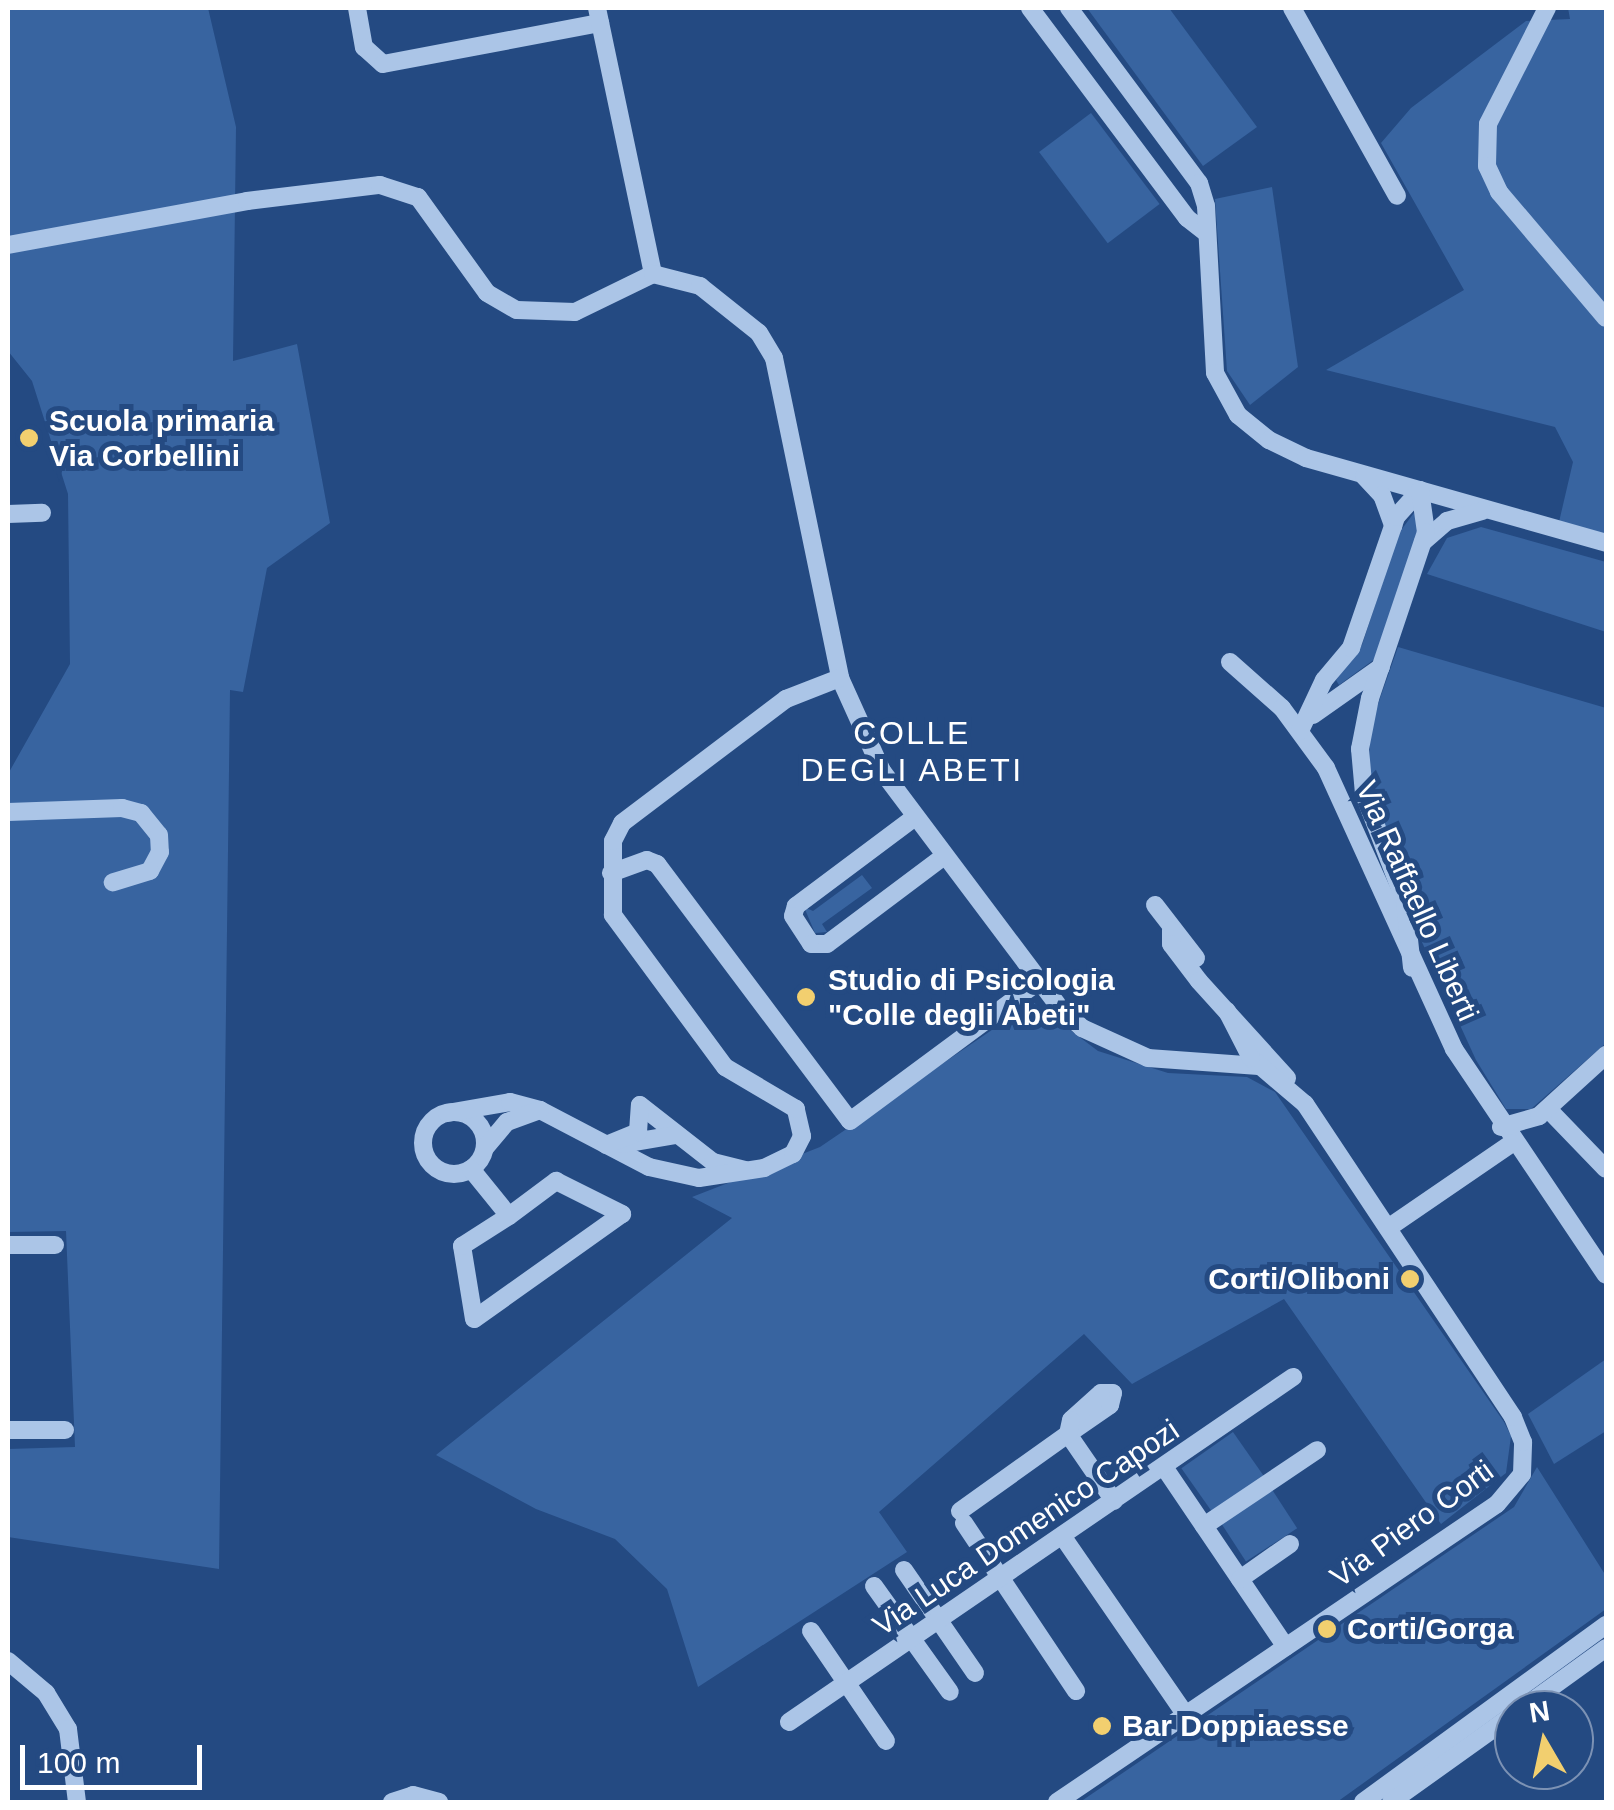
<!DOCTYPE html>
<html>
<head>
<meta charset="utf-8">
<style>
  body { margin:0 }
  #map { position:relative; width:1614px; height:1810px; overflow:hidden; background:#244a82; font-family:Helvetica,sans-serif }
  div>[style] { position:absolute }
  [style*='--x'] { left:calc(var(--x)*1px); top:calc(var(--y)*1px); width:calc(var(--w)*1px); rotate:calc(var(--a)*1deg) }
  .green>* { inset:0; background:#3864a0; transform-origin:0 0 }
  .minor>* { height:18px; margin:-9px; padding:0 9px; transform-origin:9px; border-radius:9px; background:#abc5e7 }
  .minor>.ring { margin:-9px; padding:0; box-sizing:content-box; background:none; border:18px solid #abc5e7; border-radius:50% }
  .dots>* { width:28px; height:28px; translate:-50% -50%; box-sizing:border-box; border:5px solid #244a82; border-radius:50% }
  span { translate:-50% -50%; white-space:nowrap; text-align:center; line-height:1.15; -webkit-text-stroke:10px #244a82; paint-order:stroke }
  .poi-label { font-size:30px; color:#fff; font-weight:700 }
  .left { translate:0 -50%; text-align:left }
  .right { translate:-100% -50%; text-align:right }
  .street-label { font-size:30px; color:#fff }
  .neighbourhood-label { font-size:32px; color:#fff; letter-spacing:2.5px }
  .frame { position:absolute; inset:0; border:10px solid #fff; pointer-events:none }
  .north { position:absolute; left:1494px; top:1690px; width:100px; height:100px; box-sizing:border-box; background:#244a82; border:2px solid #7c92b4; border-radius:50%; rotate:351deg; font-size:28px; font-weight:700; line-height:40px; text-align:center; color:#fff }
  .north::after { content:''; display:block; margin:auto; width:35px; height:45px; background:#f2cf6f; clip-path:polygon(50% 0,100% 100%,50% 72%,0 100%) }
  .scale { position:absolute; left:20px; top:1745px; width:182px; height:45px; box-sizing:border-box; border:5px solid #fff; border-top:0; padding-left:12px; font-size:30px; line-height:35px; white-space:nowrap; color:#fff; -webkit-text-stroke:8px #244a82; paint-order:stroke }
</style>
</head>
<body>
<div id="map">
  <div class="green">
    <i style="clip-path:polygon(8px 8px,208px 8px,236px 127px,233px 361px,297px 344px,330px 523px,267px 568px,243px 692px,230px 690px,219px 1569px,8px 1537px,8px 1449px,75px 1447px,66px 1231px,8px 1232px,8px 774px,70px 664px,68px 494px,32px 381px,8px 351px)"></i>
    <i style="clip-path:polygon(1087px 8px,1169px 8px,1257px 127px,1203px 166px)"></i>
    <i style="clip-path:polygon(1568px 8px,1606px 8px,1606px 536px,1559px 522px,1573px 462px,1555px 427px,1326px 370px,1464px 290px,1381px 143px,1411px 108px,1526px 21px,1570px 19px)"></i>
    <i style="left:1091px;top:113px;width:114px;height:65px;rotate:53deg"></i>
    <i style="clip-path:polygon(1272px 187px,1298px 367px,1250px 405px,1227px 371px,1215px 199px)"></i>
    <i style="clip-path:polygon(1419px 506px,1424px 524px,1379px 656px,1339px 685px,1336px 680px,1362px 645px,1399px 533px)"></i>
    <i style="clip-path:polygon(1481px 527px,1606px 562px,1606px 632px,1427px 574px,1447px 538px)"></i>
    <i style="clip-path:polygon(1398px 647px,1606px 708px,1606px 1043px,1531px 1109px,1506px 1109px,1476px 1060px,1421px 940px,1368px 783px,1371px 724px)"></i>
    <i style="clip-path:polygon(862px 875px,872px 888px,822px 924px,827px 932px,815px 933px,804px 907px,813px 911px)"></i>
    <i style="clip-path:polygon(1033px 1002px,1098px 1051px,1168px 1073px,1247px 1077px,1275px 1092px,1504px 1422px,1511px 1436px,1506px 1473px,1441px 1524px,1284px 1299px,1132px 1384px,1084px 1334px,879px 1512px,907px 1552px,698px 1687px,667px 1589px,615px 1539px,536px 1509px,436px 1455px,732px 1218px,692px 1197px,820px 1147px)"></i>
    <i style="clip-path:polygon(1606px 1359px,1606px 1431px,1554px 1464px,1528px 1414px)"></i>
    <i style="left:1233px;top:1432px;width:57px;height:63px;rotate:55deg"></i>
    <i style="clip-path:polygon(1537px 1467px,1606px 1576px,1606px 1609px,1337px 1802px,1080px 1802px,1514px 1507px)"></i>
    <i style="left:1271px;top:1488px;width:48px;height:61px;rotate:57deg"></i>
  </div>
  <div class="minor">
    <i style="--x:357;--y:8;--w:40;--a:80"></i>
    <i style="--x:364;--y:47;--w:25;--a:42"></i>
    <i style="--x:383;--y:64;--w:221;--a:-10.7"></i>
    <i style="--x:597;--y:8;--w:272;--a:78.1"></i>
    <i style="--x:1030;--y:8;--w:262;--a:53.2"></i>
    <i style="--x:1187;--y:218;--w:24;--a:38"></i>
    <i style="--x:1069;--y:8;--w:218;--a:53.4"></i>
    <i style="--x:1199;--y:183;--w:24;--a:73"></i>
    <i style="--x:1206;--y:206;--w:167;--a:86.9"></i>
    <i style="--x:1215;--y:373;--w:48;--a:61.3"></i>
    <i style="--x:1238;--y:415;--w:40;--a:39"></i>
    <i style="--x:1269;--y:440;--w:41;--a:25.9"></i>
    <i style="--x:1306;--y:458;--w:312;--a:15.8"></i>
    <i style="--x:1292;--y:8;--w:215;--a:60.8"></i>
    <i style="--x:1547;--y:8;--w:130;--a:117"></i>
    <i style="--x:1488;--y:124;--w:42;--a:91.4"></i>
    <i style="--x:1487;--y:166;--w:29;--a:65"></i>
    <i style="--x:1499;--y:192;--w:165;--a:49.7"></i>
    <i style="--x:8;--y:245;--w:243;--a:-10.4"></i>
    <i style="--x:247;--y:201;--w:134;--a:-6.9"></i>
    <i style="--x:380;--y:185;--w:40;--a:18"></i>
    <i style="--x:418;--y:197;--w:118;--a:54.3"></i>
    <i style="--x:487;--y:293;--w:34;--a:30"></i>
    <i style="--x:517;--y:310;--w:58;--a:2"></i>
    <i style="--x:575;--y:312;--w:87;--a:-26"></i>
    <i style="--x:653;--y:274;--w:49;--a:14.3"></i>
    <i style="--x:700;--y:286;--w:75;--a:38.5"></i>
    <i style="--x:759;--y:333;--w:29;--a:59"></i>
    <i style="--x:774;--y:358;--w:327;--a:78.3"></i>
    <i style="--x:840;--y:678;--w:102;--a:65.7"></i>
    <i style="--x:882;--y:771;--w:296;--a:53.1"></i>
    <i style="--x:1060;--y:1008;--w:30;--a:42"></i>
    <i style="--x:1082;--y:1028;--w:72;--a:24.4"></i>
    <i style="--x:1148;--y:1058;--w:111;--a:4.1"></i>
    <i style="--x:1364;--y:476;--w:26;--a:47"></i>
    <i style="--x:1382;--y:495;--w:33;--a:70"></i>
    <i style="--x:8;--y:514;--w:34;--a:-2"></i>
    <i style="--x:1423;--y:542;--w:32;--a:-41"></i>
    <i style="--x:1447;--y:521;--w:37;--a:-16"></i>
    <i style="--x:1230;--y:662;--w:69;--a:41.5"></i>
    <i style="--x:1282;--y:708;--w:74;--a:53.7"></i>
    <i style="--x:1326;--y:768;--w:309;--a:65.5"></i>
    <i style="--x:1454;--y:1049;--w:272;--a:56.1"></i>
    <i style="--x:1313;--y:715;--w:83;--a:-35.2"></i>
    <i style="--x:1300;--y:731;--w:56;--a:-64.8"></i>
    <i style="--x:1324;--y:680;--w:42;--a:-49.8"></i>
    <i style="--x:1351;--y:648;--w:139;--a:-71"></i>
    <i style="--x:1396;--y:517;--w:36;--a:-48"></i>
    <i style="--x:1420;--y:490;--w:42;--a:81.9"></i>
    <i style="--x:1426;--y:532;--w:175;--a:108.6"></i>
    <i style="--x:1370;--y:698;--w:52;--a:101.1"></i>
    <i style="--x:1360;--y:749;--w:45;--a:84.9"></i>
    <i style="--x:1364;--y:794;--w:116;--a:69.2"></i>
    <i style="--x:1405;--y:902;--w:66;--a:83.9"></i>
    <i style="--x:8;--y:812;--w:114;--a:-2"></i>
    <i style="--x:122;--y:808;--w:20;--a:15"></i>
    <i style="--x:141;--y:813;--w:28;--a:51"></i>
    <i style="--x:159;--y:835;--w:17;--a:87"></i>
    <i style="--x:160;--y:852;--w:21;--a:118"></i>
    <i style="--x:150;--y:871;--w:39;--a:163"></i>
    <i style="--x:915;--y:817;--w:149;--a:143.2"></i>
    <i style="--x:796;--y:906;--w:10;--a:107"></i>
    <i style="--x:793;--y:916;--w:33;--a:57"></i>
    <i style="--x:811;--y:944;--w:16;--a:0"></i>
    <i style="--x:827;--y:944;--w:146;--a:-36.9"></i>
    <i style="--x:611;--y:873;--w:38;--a:-20"></i>
    <i style="--x:647;--y:860;--w:11;--a:22"></i>
    <i style="--x:657;--y:864;--w:321;--a:53.1"></i>
    <i style="--x:850;--y:1121;--w:235;--a:-36.5"></i>
    <i style="--x:1155;--y:905;--w:67;--a:52.3"></i>
    <i style="--x:1171;--y:930;--w:14;--a:90"></i>
    <i style="--x:1171;--y:944;--w:46;--a:52.9"></i>
    <i style="--x:1199;--y:981;--w:131;--a:47.8"></i>
    <i style="--x:640;--y:1105;--w:93;--a:38"></i>
    <i style="--x:713;--y:1162;--w:33;--a:14"></i>
    <i style="--x:1548;--y:1109;--w:83;--a:46"></i>
    <i class="ring" style="left:423px;top:1112px;width:44px;height:44px"></i>
    <i style="--x:447;--y:1113;--w:64;--a:-9.9"></i>
    <i style="--x:510;--y:1102;--w:31;--a:15"></i>
    <i style="--x:540;--y:1110;--w:123;--a:27.6"></i>
    <i style="--x:649;--y:1167;--w:51;--a:12.4"></i>
    <i style="--x:699;--y:1178;--w:66;--a:-8.7"></i>
    <i style="--x:764;--y:1168;--w:32;--a:-26"></i>
    <i style="--x:793;--y:1154;--w:20;--a:-63"></i>
    <i style="--x:802;--y:1136;--w:28;--a:-103"></i>
    <i style="--x:796;--y:1109;--w:82;--a:-149.4"></i>
    <i style="--x:725;--y:1067;--w:189;--a:-126.4"></i>
    <i style="--x:613;--y:915;--w:74;--a:-90"></i>
    <i style="--x:613;--y:841;--w:20;--a:-63"></i>
    <i style="--x:622;--y:823;--w:206;--a:-37.1"></i>
    <i style="--x:786;--y:699;--w:58;--a:-21.3"></i>
    <i style="--x:1501;--y:1127;--w:40;--a:-16"></i>
    <i style="--x:1539;--y:1116;--w:91;--a:-42.3"></i>
    <i style="--x:622;--y:1144;--w:55;--a:-9.5"></i>
    <i style="--x:606;--y:1145;--w:35;--a:-22"></i>
    <i style="--x:638;--y:1132;--w:27;--a:-86"></i>
    <i style="--x:485;--y:1148;--w:34;--a:-50"></i>
    <i style="--x:507;--y:1122;--w:35;--a:-20"></i>
    <i style="--x:471;--y:1169;--w:60;--a:51"></i>
    <i style="--x:509;--y:1216;--w:59;--a:-36.7"></i>
    <i style="--x:556;--y:1181;--w:74;--a:26.6"></i>
    <i style="--x:622;--y:1214;--w:181;--a:144.6"></i>
    <i style="--x:474;--y:1319;--w:74;--a:-99.3"></i>
    <i style="--x:462;--y:1246;--w:56;--a:-32.6"></i>
    <i style="--x:1388;--y:1228;--w:150;--a:-34.4"></i>
    <i style="--x:8;--y:1245;--w:47;--a:0"></i>
    <i style="--x:8;--y:1430;--w:57;--a:0"></i>
    <i style="--x:1068;--y:1434;--w:81;--a:55.5"></i>
    <i style="--x:1164;--y:1467;--w:217;--a:55.9"></i>
    <i style="--x:960;--y:1511;--w:133;--a:-35.5"></i>
    <i style="--x:1068;--y:1434;--w:51;--a:-34.6"></i>
    <i style="--x:1110;--y:1405;--w:12;--a:-76"></i>
    <i style="--x:1113;--y:1393;--w:12;--a:180"></i>
    <i style="--x:1101;--y:1393;--w:40;--a:138"></i>
    <i style="--x:1071;--y:1420;--w:14;--a:102"></i>
    <i style="--x:964;--y:1523;--w:202;--a:56.3"></i>
    <i style="--x:1204;--y:1526;--w:136;--a:-33.9"></i>
    <i style="--x:1063;--y:1537;--w:216;--a:55.4"></i>
    <i style="--x:904;--y:1570;--w:125;--a:55.4"></i>
    <i style="--x:1240;--y:1579;--w:61;--a:-35"></i>
    <i style="--x:874;--y:1586;--w:130;--a:54.4"></i>
    <i style="--x:811;--y:1631;--w:133;--a:55.7"></i>
    <i style="--x:8;--y:1661;--w:50;--a:40.1"></i>
    <i style="--x:46;--y:1693;--w:42;--a:58.6"></i>
    <i style="--x:68;--y:1729;--w:74;--a:83"></i>
    <i style="--x:1520;--y:1710;--w:106;--a:-35.8"></i>
    <i style="--x:789;--y:1722;--w:611;--a:-34.39"></i>
    <i style="--x:392;--y:1802;--w:22;--a:-18"></i>
    <i style="--x:413;--y:1795;--w:27;--a:15"></i>
    <i style="--x:1057;--y:1802;--w:531;--a:-34.11"></i>
    <i style="--x:1497;--y:1504;--w:39;--a:-50"></i>
    <i style="--x:1522;--y:1474;--w:32;--a:-88"></i>
    <i style="--x:1523;--y:1442;--w:27;--a:-112"></i>
    <i style="--x:1513;--y:1417;--w:376;--a:-123.6"></i>
    <i style="--x:1305;--y:1104;--w:71;--a:-139.6"></i>
    <i style="--x:1251;--y:1058;--w:53;--a:-117.1"></i>
    <i style="--x:1363;--y:1802;--w:301;--a:-36.1"></i>
    <i style="--x:1391;--y:1802;--w:151;--a:-35.6"></i>
  </div>
  <div class="dots">
    <i style="left:29px;top:438px;background:#f2cf6f"></i>
    <i style="left:806px;top:997px;background:#f2cf6f"></i>
    <i style="left:1410px;top:1279px;background:#f2cf6f"></i>
    <i style="left:1327px;top:1629px;background:#f2cf6f"></i>
    <i style="left:1102px;top:1726px;background:#f2cf6f"></i>
  </div>
  <div class="poi-label">
    <span class="left" style="left:49px;top:438px">Scuola primaria<br>Via Corbellini</span>
    <span class="left" style="left:828px;top:997px">Studio di Psicologia<br>"Colle degli Abeti"</span>
    <span class="right" style="left:1390px;top:1279px">Corti/Oliboni</span>
    <span class="left" style="left:1347px;top:1629px">Corti/Gorga</span>
    <span class="left" style="left:1122px;top:1726px">Bar Doppiaesse</span>
  </div>
  <div class="street-label">
    <span style="left:1417px;top:901px;rotate:66deg">Via Raffaello Liberti</span>
    <span style="left:1412px;top:1524px;rotate:-36deg">Via Piero Corti</span>
    <span style="left:1026px;top:1528px;rotate:-34deg">Via Luca Domenico Capozi</span>
  </div>
  <div class="neighbourhood-label">
    <span style="left:912px;top:752px">COLLE<br>DEGLI ABETI</span>
  </div>
  <div class="frame"></div>
  <div class="north">N</div>
  <div class="scale">100 m</div>
</div>
</body>
</html>
